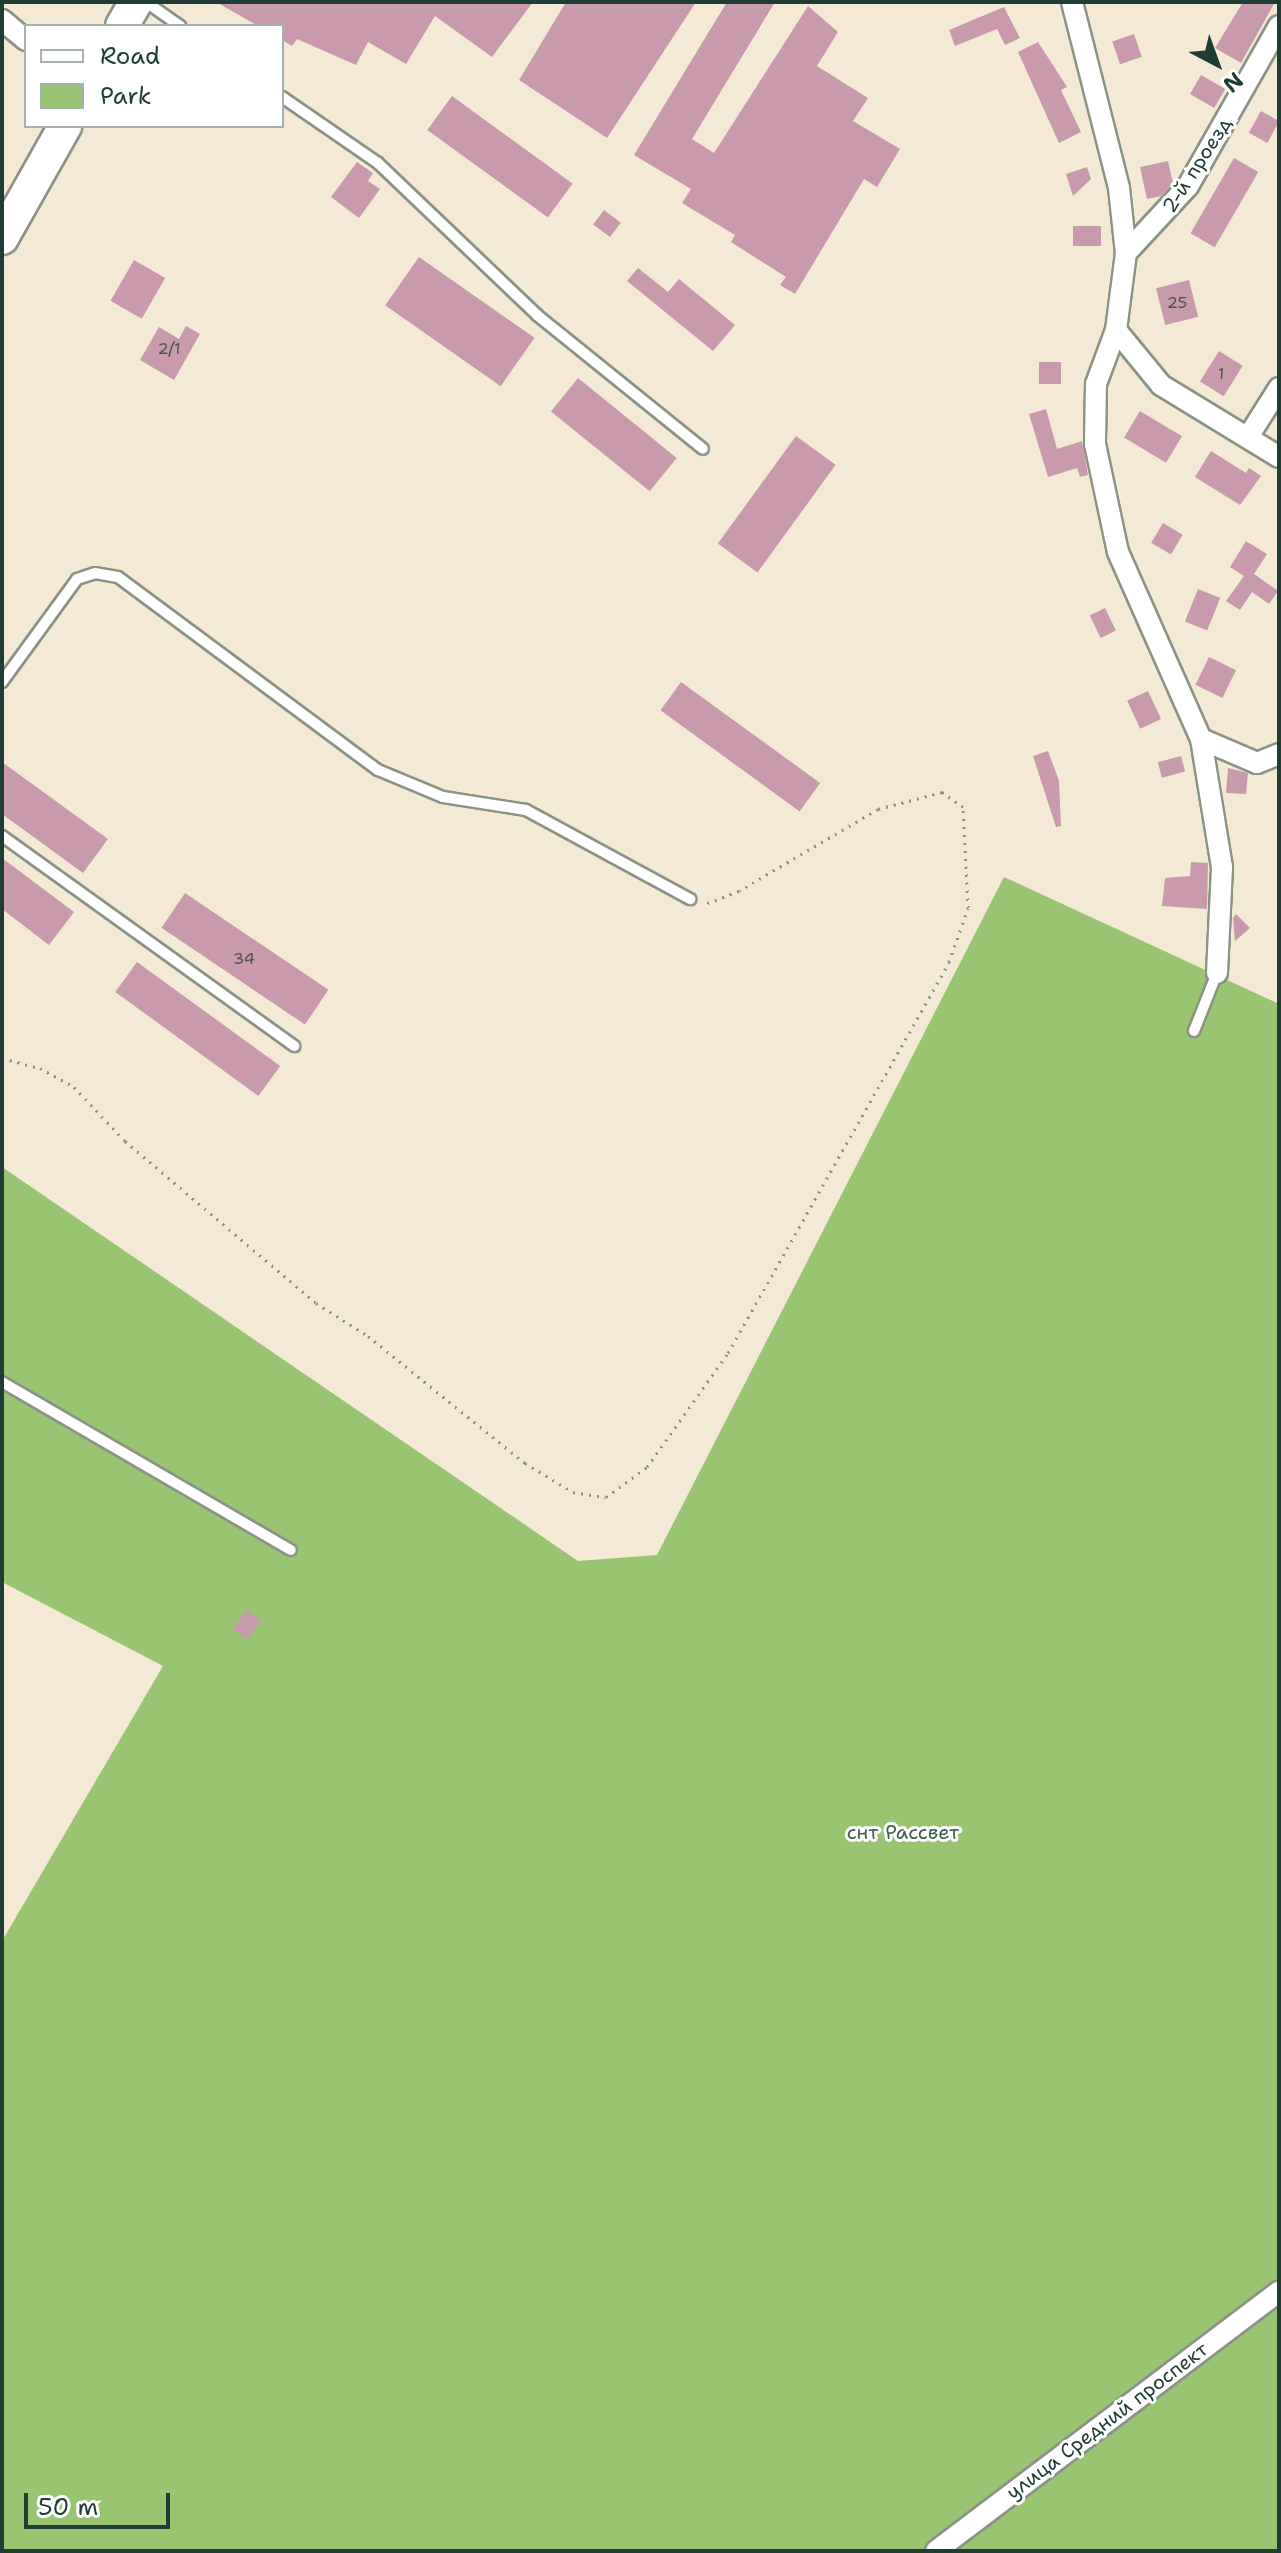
<!DOCTYPE html>
<html>
<head>
<meta charset="utf-8">
<style>
  body { margin:0 }
  #map { position:relative; width:1281px; height:2553px; overflow:hidden; background:#f4e9d4; font-family:"Shantell Sans",sans-serif }
  div>[style] { position:absolute }
  [style*='--x'] { left:calc(var(--x)*1px); top:calc(var(--y)*1px); width:calc(var(--w)*1px); rotate:calc(var(--a)*1deg) }
  .green>* { inset:0; background:#99c573 }
  .building>* { inset:0; background:#c999ac; transform-origin:0 0 }
  .path>* { height:3px; margin-top:-1.5px; transform-origin:0; background:repeating-linear-gradient(90deg,#8a9384 0 2px,transparent 0 8px) }
  .roads { filter:drop-shadow(2px 0 #8a9384) drop-shadow(-2px 0 #8a9384) drop-shadow(0 2px #8a9384) drop-shadow(0 -2px #8a9384) }
  .lane>* { height:10px; margin:-5px; padding:0 5px; transform-origin:5px; border-radius:5px; background:#fff }
  .street>* { height:20px; margin:-10px; padding:0 10px; transform-origin:10px; border-radius:10px; background:#fff }
  .primary>* { height:32px; margin:-16px; padding:0 16px; transform-origin:16px; border-radius:16px; background:#fff }
  span { translate:-50% -50%; white-space:nowrap; text-align:center; line-height:1.15; -webkit-text-stroke:6px #fff; paint-order:stroke }
  .number-label { font-size:16px; color:#4a5452 }
  .number-label span { -webkit-text-stroke-width:0 }
  .street-label { font-size:20px; color:#1f3d34 }
  .park-label { font-size:20px; color:#3e5f44 }
  .frame { position:absolute; inset:0; border:4px solid #1f3d34; pointer-events:none }
  .legend { position:absolute; left:24px; top:24px; width:260px; height:104px; box-sizing:border-box; background:#fff; border:2px solid #a5b1ae; margin:0; padding:10px 14px; list-style:none; font-size:24px; color:#1f3d34 }
  .legend li { display:flex; align-items:center; gap:16px; height:40px }
  .legend b { width:40px; border:2px solid #a5b1ae }
  .north { position:absolute; left:1177px; top:24px; width:80px; height:80px; -webkit-text-stroke:6px #fff; paint-order:stroke; rotate:139deg; font-size:22px; font-weight:700; line-height:32px; text-align:center; color:#1f3d34 }
  .north::after { content:''; display:block; margin:auto; width:28px; height:36px; background:#1f3d34; clip-path:polygon(50% 0,100% 100%,50% 72%,0 100%) }
  .scale { position:absolute; left:24px; top:2493px; width:146px; height:36px; box-sizing:border-box; border:4px solid #1f3d34; border-top:0; padding-left:10px; font-size:24px; line-height:28px; white-space:nowrap; color:#1f3d34; -webkit-text-stroke:6px #fff; paint-order:stroke }
</style>
</head>
<body>
<div id="map">
  <div class="green">
    <i style="clip-path:polygon(1004px 877px,1279px 1004px,1279px 2551px,2px 2551px,2px 1941px,163px 1666px,2px 1582px,2px 1167px,578px 1561px,657px 1555px)"></i>
  </div>
  <div class="building">
    <i style="clip-path:polygon(216px 2px,533px 2px,492px 57px,435px 16px,406px 64px,368px 42px,356px 65px,297px 39px,292px 46px,282px 40px,282px 26px,258px 26px)"></i>
    <i style="clip-path:polygon(566px 2px,696px 2px,607px 138px,519px 80px)"></i>
    <i style="clip-path:polygon(727px 2px,775px 2px,692px 139px,714px 153px,808px 6px,838px 32px,817px 66px,868px 98px,853px 121px,900px 149px,877px 187px,864px 179px,795px 294px,780px 285px,786px 277px,731px 242px,735px 235px,682px 203px,691px 189px,634px 155px)"></i>
    <i style="clip-path:polygon(1243px 2px,1275px 2px,1241px 63px,1215px 48px)"></i>
    <i style="clip-path:polygon(1004px 7px,1020px 38px,1005px 45px,997px 29px,955px 46px,949px 30px)"></i>
    <i style="left:1134px;top:34px;width:24px;height:23px;rotate:71deg"></i>
    <i style="clip-path:polygon(1038px 42px,1067px 87px,1061px 90px,1081px 132px,1059px 143px,1018px 52px)"></i>
    <i style="left:1201px;top:75px;width:28px;height:22px;rotate:30deg"></i>
    <i style="left:452px;top:96px;width:149px;height:42px;rotate:36deg"></i>
    <i style="left:1261px;top:111px;width:21px;height:25px;rotate:29deg"></i>
    <i style="left:1234px;top:158px;width:28px;height:87px;rotate:30deg"></i>
    <i style="clip-path:polygon(1168px 161px,1173px 183px,1161px 196px,1147px 199px,1140px 167px)"></i>
    <i style="clip-path:polygon(357px 162px,373px 173px,368px 181px,380px 189px,359px 218px,331px 197px)"></i>
    <i style="clip-path:polygon(1087px 167px,1091px 179px,1073px 196px,1066px 174px)"></i>
    <i style="left:604px;top:210px;width:21px;height:18px;rotate:37deg"></i>
    <i style="left:1073px;top:226px;width:28px;height:20px"></i>
    <i style="left:419px;top:257px;width:141px;height:59px;rotate:35deg"></i>
    <i style="left:134px;top:260px;width:36px;height:47px;rotate:30deg"></i>
    <i style="clip-path:polygon(638px 268px,668px 292px,679px 279px,735px 325px,713px 351px,627px 281px)"></i>
    <i style="left:1189px;top:280px;width:38px;height:34px;rotate:76deg"></i>
    <i style="clip-path:polygon(186px 326px,200px 334px,174px 380px,140px 360px,159px 327px,179px 339px)"></i>
    <i style="left:1219px;top:351px;width:28px;height:36px;rotate:32deg"></i>
    <i style="left:1039px;top:362px;width:22px;height:22px"></i>
    <i style="left:578px;top:378px;width:127px;height:43px;rotate:39deg"></i>
    <i style="clip-path:polygon(1046px 409px,1057px 449px,1082px 441px,1088px 475px,1080px 477px,1077px 468px,1048px 477px,1029px 414px)"></i>
    <i style="left:1140px;top:411px;width:49px;height:31px;rotate:31deg"></i>
    <i style="left:796px;top:436px;width:49px;height:133px;rotate:36deg"></i>
    <i style="clip-path:polygon(1211px 451px,1246px 473px,1249px 468px,1261px 476px,1240px 505px,1195px 477px)"></i>
    <i style="left:1163px;top:523px;width:23px;height:23px;rotate:31deg"></i>
    <i style="clip-path:polygon(1246px 541px,1267px 554px,1254px 574px,1278px 591px,1269px 604px,1252px 592px,1240px 610px,1226px 601px,1244px 576px,1230px 567px)"></i>
    <i style="left:1198px;top:589px;width:24px;height:35px;rotate:22deg"></i>
    <i style="left:1105px;top:608px;width:25px;height:17px;rotate:64deg"></i>
    <i style="left:1209px;top:657px;width:30px;height:31px;rotate:26deg"></i>
    <i style="left:681px;top:682px;width:172px;height:35px;rotate:36deg"></i>
    <i style="left:1148px;top:691px;width:31px;height:23px;rotate:65deg"></i>
    <i style="clip-path:polygon(1048px 751px,1059px 781px,1061px 826px,1056px 827px,1033px 756px)"></i>
    <i style="left:1181px;top:756px;width:16px;height:24px;rotate:75deg"></i>
    <i style="clip-path:polygon(2px 762px,108px 839px,83px 873px,2px 814px)"></i>
    <i style="clip-path:polygon(1228px 768px,1248px 773px,1246px 794px,1226px 793px)"></i>
    <i style="clip-path:polygon(2px 858px,74px 912px,49px 945px,2px 909px)"></i>
    <i style="clip-path:polygon(1191px 862px,1208px 863px,1207px 909px,1162px 906px,1165px 878px,1190px 876px)"></i>
    <i style="left:185px;top:893px;width:173px;height:42px;rotate:34deg"></i>
    <i style="clip-path:polygon(1236px 914px,1250px 928px,1235px 941px,1233px 918px)"></i>
    <i style="left:137px;top:962px;width:177px;height:37px;rotate:36deg"></i>
    <i style="left:247px;top:1610px;width:18px;height:23px;rotate:38deg"></i>
  </div>
  <div class="path">
    <i style="--x:2;--y:1058;--w:39;--a:15"></i>
    <i style="--x:40;--y:1068;--w:39;--a:29"></i>
    <i style="--x:74;--y:1087;--w:74;--a:46.6"></i>
    <i style="--x:125;--y:1141;--w:250;--a:40.3"></i>
    <i style="--x:316;--y:1303;--w:62;--a:32.4"></i>
    <i style="--x:368;--y:1336;--w:202;--a:39"></i>
    <i style="--x:525;--y:1463;--w:56;--a:31.1"></i>
    <i style="--x:573;--y:1492;--w:33;--a:9"></i>
    <i style="--x:606;--y:1497;--w:51;--a:-36.2"></i>
    <i style="--x:647;--y:1467;--w:140;--a:-54.6"></i>
    <i style="--x:728;--y:1353;--w:449;--a:-60.5"></i>
    <i style="--x:949;--y:962;--w:57;--a:-70.6"></i>
    <i style="--x:968;--y:908;--w:101;--a:-92.8"></i>
    <i style="--x:963;--y:807;--w:26;--a:-144"></i>
    <i style="--x:942;--y:792;--w:66;--a:165.1"></i>
    <i style="--x:878;--y:809;--w:161;--a:149.5"></i>
    <i style="--x:739;--y:891;--w:36;--a:159"></i>
  </div>
  <div class="roads">
    <div class="lane">
      <i style="--x:146;--y:2;--w:42;--a:35.2"></i>
      <i style="--x:282;--y:97;--w:116;--a:34.5"></i>
      <i style="--x:378;--y:163;--w:220;--a:43.7"></i>
      <i style="--x:537;--y:315;--w:213;--a:38.9"></i>
      <i style="--x:2;--y:682;--w:127;--a:-53.9"></i>
      <i style="--x:77;--y:579;--w:19;--a:-18"></i>
      <i style="--x:95;--y:573;--w:23;--a:10"></i>
      <i style="--x:118;--y:577;--w:324;--a:36.6"></i>
      <i style="--x:378;--y:770;--w:70;--a:22.6"></i>
      <i style="--x:443;--y:797;--w:84;--a:8.9"></i>
      <i style="--x:526;--y:810;--w:187;--a:28.5"></i>
      <i style="--x:2;--y:836;--w:360;--a:35.7"></i>
      <i style="--x:1194;--y:1031;--w:62;--a:-68.4"></i>
      <i style="--x:2;--y:1382;--w:334;--a:30.2"></i>
    </div>
    <div class="street">
      <i style="--x:1072;--y:2;--w:192;--a:75.8"></i>
      <i style="--x:1119;--y:188;--w:65;--a:83.9"></i>
      <i style="--x:1126;--y:253;--w:78;--a:97.4"></i>
      <i style="--x:1116;--y:330;--w:58;--a:110.3"></i>
      <i style="--x:1096;--y:384;--w:60;--a:91"></i>
      <i style="--x:1095;--y:444;--w:110;--a:78"></i>
      <i style="--x:1118;--y:552;--w:205;--a:66.1"></i>
      <i style="--x:1201;--y:739;--w:130;--a:80.7"></i>
      <i style="--x:1222;--y:867;--w:106;--a:92.7"></i>
      <i style="--x:2;--y:20;--w:31;--a:40"></i>
      <i style="--x:1126;--y:253;--w:91;--a:-47.2"></i>
      <i style="--x:1188;--y:186;--w:184;--a:-60.4"></i>
      <i style="--x:1116;--y:330;--w:71;--a:50.7"></i>
      <i style="--x:1161;--y:385;--w:138;--a:31.4"></i>
      <i style="--x:1248;--y:437;--w:58;--a:-57.7"></i>
      <i style="--x:1201;--y:739;--w:61;--a:23.2"></i>
      <i style="--x:1257;--y:763;--w:24;--a:-22"></i>
      <i style="--x:936;--y:2551;--w:430;--a:-37.1"></i>
    </div>
    <div class="primary">
      <i style="--x:122;--y:26;--w:28;--a:-60"></i>
      <i style="--x:2;--y:238;--w:129;--a:-60.6"></i>
    </div>
  </div>
  <div class="number-label">
    <span style="left:1177px;top:303px">25</span>
    <span style="left:169px;top:349px">2/1</span>
    <span style="left:1221px;top:374px">1</span>
    <span style="left:244px;top:959px">34</span>
  </div>
  <div class="street-label">
    <span style="left:1197px;top:165px;rotate:-57deg">2-й проезд</span>
    <span style="left:1107px;top:2421px;rotate:-37deg">улица Средний проспект</span>
  </div>
  <div class="park-label">
    <span style="left:903px;top:1832px">снт Рассвет</span>
  </div>
  <div class="frame"></div>
  <ul class="legend">
  <li><b style="height:10px;background:#fff"></b>Road</li>
  <li><b style="height:22px;background:#99c573"></b>Park</li>
  </ul>
  <div class="north">N</div>
  <div class="scale">50 m</div>
</div>
</body>
</html>
